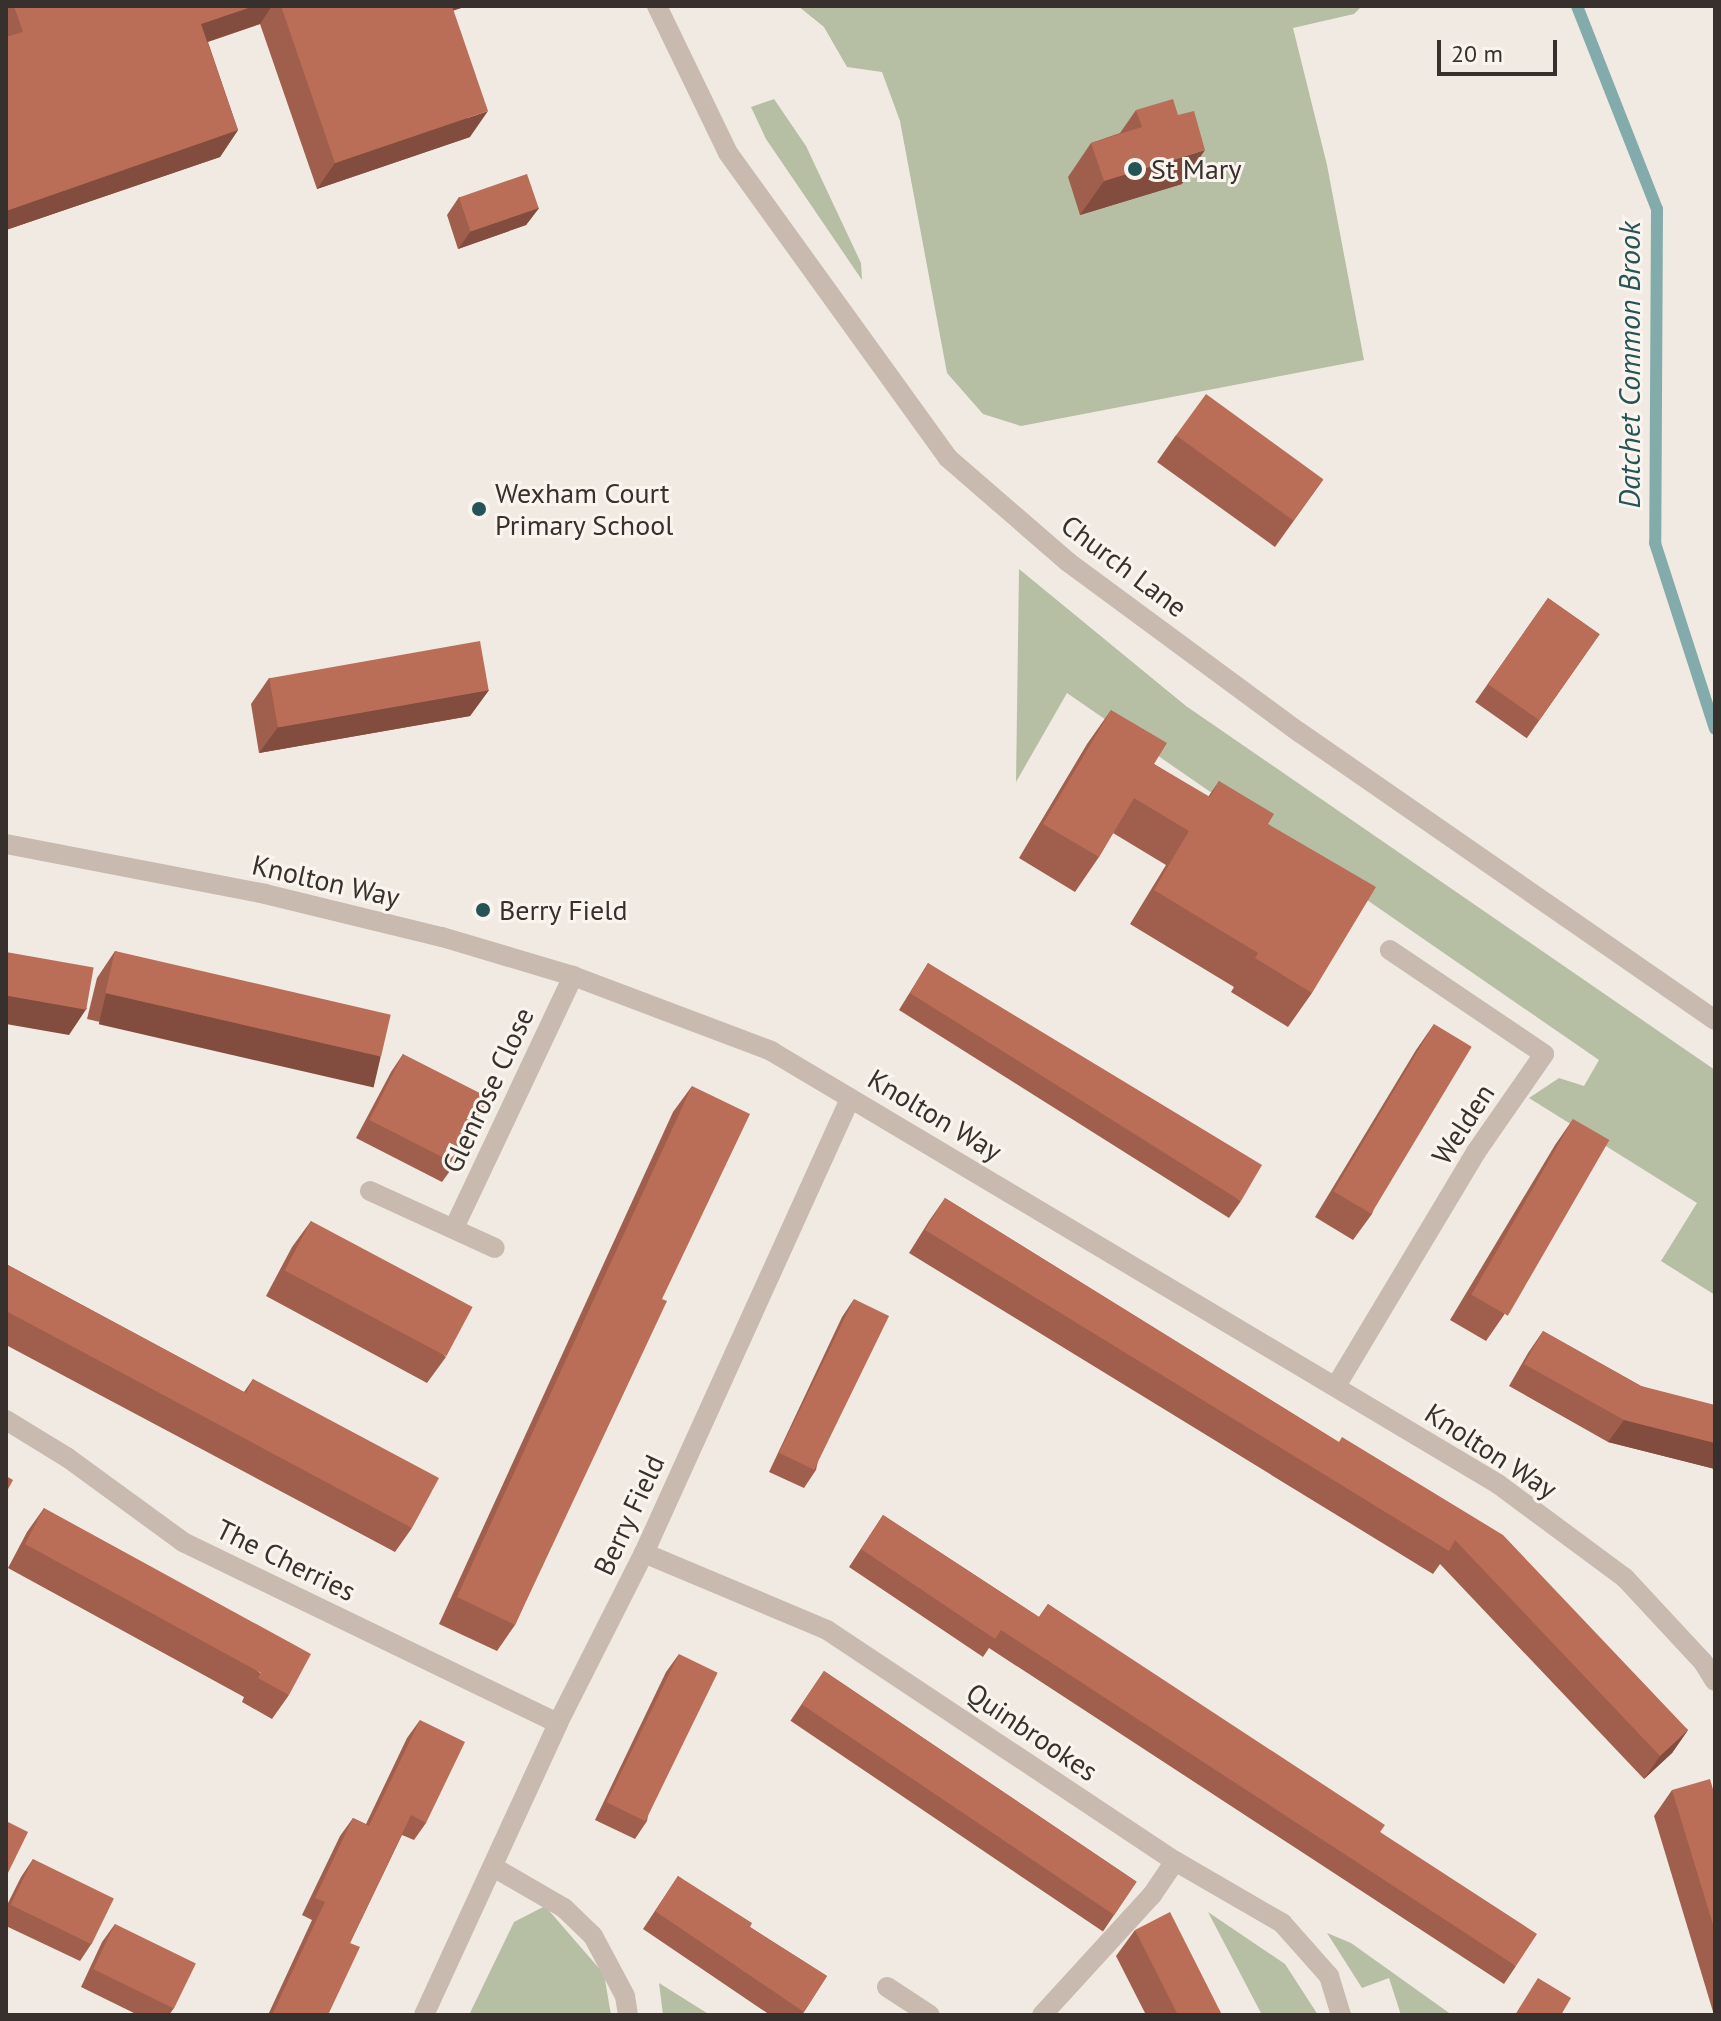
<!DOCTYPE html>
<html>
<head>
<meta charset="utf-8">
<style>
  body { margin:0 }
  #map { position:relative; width:1721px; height:2021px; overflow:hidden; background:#f1eae2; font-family:"PT Sans",sans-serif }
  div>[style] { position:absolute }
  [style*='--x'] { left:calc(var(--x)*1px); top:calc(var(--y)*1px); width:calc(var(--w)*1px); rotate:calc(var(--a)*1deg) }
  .green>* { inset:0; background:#b6bfa3 }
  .stream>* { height:12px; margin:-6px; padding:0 6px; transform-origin:6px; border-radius:6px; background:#84abac }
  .street>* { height:20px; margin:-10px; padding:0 10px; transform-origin:10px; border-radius:10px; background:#c9baaf }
  .wall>* { inset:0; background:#a05f4c; transform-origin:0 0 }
  .shaded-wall>* { inset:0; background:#824d3e; transform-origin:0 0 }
  .building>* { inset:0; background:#ba6e58; transform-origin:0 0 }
  .dots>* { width:22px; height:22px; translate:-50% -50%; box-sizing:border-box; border:4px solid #f9f4ee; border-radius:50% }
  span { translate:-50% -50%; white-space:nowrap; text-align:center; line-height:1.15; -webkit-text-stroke:6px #f9f4ee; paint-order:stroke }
  .poi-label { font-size:28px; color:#38302c }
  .left { translate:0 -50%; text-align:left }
  .street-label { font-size:28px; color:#38302c }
  .water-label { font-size:30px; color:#265356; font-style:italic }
  .frame { position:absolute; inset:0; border:8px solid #38302c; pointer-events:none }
  .scale { position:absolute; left:1437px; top:40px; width:120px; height:36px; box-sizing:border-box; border:4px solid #38302c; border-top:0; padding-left:10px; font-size:24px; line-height:28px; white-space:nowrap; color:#38302c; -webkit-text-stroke:6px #f9f4ee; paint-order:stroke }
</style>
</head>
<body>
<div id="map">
  <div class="green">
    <i style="clip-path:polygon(798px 6px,1362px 6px,1354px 14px,1293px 28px,1327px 165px,1364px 360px,1021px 426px,983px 414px,947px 373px,900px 121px,882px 72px,847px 67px,824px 27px)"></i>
    <i style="clip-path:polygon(774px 99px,806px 146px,861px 263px,862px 280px,766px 139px,751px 107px)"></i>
    <i style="clip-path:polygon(1019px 569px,1186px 706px,1715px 1070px,1715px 1295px,1661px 1261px,1697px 1203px,1529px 1098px,1559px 1078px,1584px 1086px,1599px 1060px,1067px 693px,1016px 782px)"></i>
    <i style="clip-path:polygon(545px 1906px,604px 1974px,611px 2015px,469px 2015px,514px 1922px)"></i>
    <i style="clip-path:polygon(1208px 1912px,1285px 1964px,1318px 2015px,1262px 2015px)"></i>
    <i style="clip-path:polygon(1327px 1933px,1351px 1943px,1452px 2015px,1401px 2015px,1389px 1978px,1362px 1988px)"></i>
    <i style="clip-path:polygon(659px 1983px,710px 2015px,663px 2015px)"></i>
  </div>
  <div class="stream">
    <i style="--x:1577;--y:6;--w:218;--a:68.5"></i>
    <i style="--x:1657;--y:209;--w:334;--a:90.3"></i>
    <i style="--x:1655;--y:543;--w:195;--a:72.1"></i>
  </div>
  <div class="street">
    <i style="--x:657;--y:6;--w:163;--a:64.2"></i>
    <i style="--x:728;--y:153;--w:376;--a:54.2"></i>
    <i style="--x:948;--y:458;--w:159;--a:40.9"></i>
    <i style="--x:1068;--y:562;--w:287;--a:36.4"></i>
    <i style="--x:1299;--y:732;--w:506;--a:34.7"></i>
    <i style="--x:6;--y:844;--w:264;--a:10.9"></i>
    <i style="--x:265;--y:894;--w:182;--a:13.7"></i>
    <i style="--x:442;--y:937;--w:137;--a:16.6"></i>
    <i style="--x:573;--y:976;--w:212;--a:20.7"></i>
    <i style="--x:771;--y:1051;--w:846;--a:30.78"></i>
    <i style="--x:1498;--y:1484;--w:158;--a:36.5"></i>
    <i style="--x:1625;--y:1578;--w:115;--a:47.1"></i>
    <i style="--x:1703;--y:1662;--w:22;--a:58"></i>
    <i style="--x:370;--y:1191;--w:137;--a:24.5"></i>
    <i style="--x:454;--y:1228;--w:279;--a:-64.7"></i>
    <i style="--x:1336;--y:1386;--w:273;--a:-59.1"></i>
    <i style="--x:1476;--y:1152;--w:119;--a:-55.2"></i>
    <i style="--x:1544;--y:1054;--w:186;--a:-146"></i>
    <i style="--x:6;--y:1420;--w:73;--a:31.5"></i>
    <i style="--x:68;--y:1458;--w:142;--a:36.1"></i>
    <i style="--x:183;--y:1542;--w:416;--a:25.8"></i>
    <i style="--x:644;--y:1553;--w:199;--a:22.8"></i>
    <i style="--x:827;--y:1630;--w:418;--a:33.6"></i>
    <i style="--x:1175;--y:1861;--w:124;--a:30.1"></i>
    <i style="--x:1282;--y:1923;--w:71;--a:48.4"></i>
    <i style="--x:1329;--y:1976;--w:41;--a:72.9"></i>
    <i style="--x:495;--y:1868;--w:80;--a:30.1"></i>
    <i style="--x:564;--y:1908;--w:40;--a:44"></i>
    <i style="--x:593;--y:1936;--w:68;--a:61.9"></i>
    <i style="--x:625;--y:1996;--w:19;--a:81"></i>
    <i style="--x:887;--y:1987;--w:51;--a:33.1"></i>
    <i style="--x:424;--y:2015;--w:321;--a:-65.3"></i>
    <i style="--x:558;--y:1723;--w:191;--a:-63.2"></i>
    <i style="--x:644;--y:1553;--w:499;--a:-65.6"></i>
    <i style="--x:1042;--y:2015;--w:163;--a:-47.5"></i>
    <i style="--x:1152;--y:1895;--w:41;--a:-55.9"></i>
  </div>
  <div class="wall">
    <i style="clip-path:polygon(6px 6px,467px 6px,453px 10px,470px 137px,317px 189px,260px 24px,208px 42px,238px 130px,220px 157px,6px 230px)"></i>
    <i style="clip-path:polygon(1136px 110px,1182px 184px,1080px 215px,1068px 177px,1091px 143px,1120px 133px)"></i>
    <i style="clip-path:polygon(459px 197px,539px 208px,526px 225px,458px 249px,447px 215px)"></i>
    <i style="clip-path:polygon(1176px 435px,1323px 480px,1275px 547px,1157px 462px)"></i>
    <i style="left:1548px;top:598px;width:63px;height:127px;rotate:35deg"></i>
    <i style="clip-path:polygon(269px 678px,489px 690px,470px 716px,259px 753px,251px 704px)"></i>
    <i style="clip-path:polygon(1111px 710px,1154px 764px,1208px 797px,1219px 781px,1268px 824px,1312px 993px,1288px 1027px,1231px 992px,1234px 987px,1130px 924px,1166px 865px,1113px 833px,1099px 857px,1075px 892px,1019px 858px,1087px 744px)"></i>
    <i style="clip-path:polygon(115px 951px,381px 1055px,363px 1082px,87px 1019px,97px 978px)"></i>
    <i style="clip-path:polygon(928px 963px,1241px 1201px,1229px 1218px,899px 1010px)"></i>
    <i style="clip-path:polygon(1434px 1024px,1372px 1214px,1353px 1240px,1315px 1217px,1416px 1050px)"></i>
    <i style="clip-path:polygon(403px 1054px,455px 1164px,442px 1182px,356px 1138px,391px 1072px)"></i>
    <i style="clip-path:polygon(692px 1086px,662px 1299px,515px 1625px,497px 1651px,439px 1624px,673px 1112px)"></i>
    <i style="clip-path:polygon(1573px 1119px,1504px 1315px,1486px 1341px,1450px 1320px,1555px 1145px)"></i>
    <i style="clip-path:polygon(945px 1198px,1338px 1442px,1688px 1730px,1672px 1753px,1644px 1779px,1440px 1564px,1433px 1574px,909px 1253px,929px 1221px)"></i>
    <i style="clip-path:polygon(311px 1221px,446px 1357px,427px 1383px,266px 1296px,292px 1247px)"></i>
    <i style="clip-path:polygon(6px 1264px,244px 1392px,253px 1379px,412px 1528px,395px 1552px,6px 1345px)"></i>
    <i style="clip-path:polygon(854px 1299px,816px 1470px,804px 1488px,769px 1472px,842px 1317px)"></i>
    <i style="clip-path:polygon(1543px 1331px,1641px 1386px,1715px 1412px,1715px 1469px,1608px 1442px,1509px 1386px,1528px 1353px)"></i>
    <i style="clip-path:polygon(44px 1508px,289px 1695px,272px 1719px,242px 1702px,244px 1697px,8px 1568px,27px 1532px)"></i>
    <i style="clip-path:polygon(883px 1515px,1039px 1617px,1048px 1604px,1380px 1832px,1516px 1966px,1504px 1984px,989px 1648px,983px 1657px,849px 1567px)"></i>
    <i style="clip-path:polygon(679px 1654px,647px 1821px,635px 1839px,595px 1820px,666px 1672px)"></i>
    <i style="left:824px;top:1671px;width:377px;height:60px;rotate:34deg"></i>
    <i style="clip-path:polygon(420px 1720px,426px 1823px,414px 1840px,402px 1835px,350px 1943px,328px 2015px,268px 2015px,312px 1920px,302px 1915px,340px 1836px,353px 1818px,366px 1824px,407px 1738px)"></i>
    <i style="clip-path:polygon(1672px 1790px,1715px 1796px,1715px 2015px,1714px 2015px,1654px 1816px)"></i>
    <i style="clip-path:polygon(33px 1859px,92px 1943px,80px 1961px,6px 1926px,6px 1907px,21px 1877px)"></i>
    <i style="clip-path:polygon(678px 1876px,750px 1927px,827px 1976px,802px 2015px,770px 2015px,643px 1929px)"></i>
    <i style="clip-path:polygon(115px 1924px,174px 2008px,169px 2015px,138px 2015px,81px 1987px,102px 1942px)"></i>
    <i style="clip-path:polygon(1135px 1930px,1222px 2015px,1146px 2015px,1116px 1956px)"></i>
  </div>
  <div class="shaded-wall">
    <i style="clip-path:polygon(254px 6px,272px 6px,260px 24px,183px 50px,201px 24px)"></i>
    <i style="clip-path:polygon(437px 6px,467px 6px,429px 19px)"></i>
    <i style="clip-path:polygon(488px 111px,470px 137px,317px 189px,335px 163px)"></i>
    <i style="clip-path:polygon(238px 130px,220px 157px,6px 230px,6px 211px)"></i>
    <i style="clip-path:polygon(1205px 150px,1182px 184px,1080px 215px,1104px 181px)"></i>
    <i style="clip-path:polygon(539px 208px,526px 225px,458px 249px,471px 231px)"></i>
    <i style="clip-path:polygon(489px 690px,470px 716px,259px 753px,278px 727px)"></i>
    <i style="left:106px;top:993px;width:282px;height:32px;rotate:13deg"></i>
    <i style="clip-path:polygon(6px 995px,87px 1008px,69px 1035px,6px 1024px)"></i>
    <i style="clip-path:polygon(1624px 1420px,1715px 1443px,1715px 1469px,1608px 1442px)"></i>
    <i style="clip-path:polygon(1688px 1730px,1672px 1753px,1644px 1779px,1660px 1756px)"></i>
  </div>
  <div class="building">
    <i style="clip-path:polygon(14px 6px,254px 6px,201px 24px,238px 130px,6px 211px,6px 37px,23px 32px)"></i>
    <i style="clip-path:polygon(281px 6px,452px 6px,488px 111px,335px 163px)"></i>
    <i style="clip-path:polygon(1173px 99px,1178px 115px,1194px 111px,1205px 150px,1104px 181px,1091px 143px,1142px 127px,1136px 110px)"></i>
    <i style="left:527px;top:174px;width:36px;height:72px;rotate:71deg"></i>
    <i style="left:1206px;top:394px;width:145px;height:51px;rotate:36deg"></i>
    <i style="left:1548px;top:598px;width:63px;height:105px;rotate:35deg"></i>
    <i style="left:480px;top:641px;width:50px;height:214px;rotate:80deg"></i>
    <i style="clip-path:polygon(1111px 710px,1167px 743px,1154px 764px,1210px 797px,1219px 781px,1274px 814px,1268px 824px,1376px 887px,1312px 993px,1255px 958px,1258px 953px,1154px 890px,1189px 831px,1134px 798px,1099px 857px,1043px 824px)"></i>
    <i style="left:115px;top:951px;width:283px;height:43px;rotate:13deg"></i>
    <i style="left:6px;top:952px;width:89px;height:43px;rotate:10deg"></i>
    <i style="clip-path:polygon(928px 963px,1262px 1165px,1241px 1201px,910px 993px)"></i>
    <i style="left:1434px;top:1024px;width:44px;height:195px;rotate:31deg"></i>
    <i style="left:403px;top:1054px;width:96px;height:74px;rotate:27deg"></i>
    <i style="clip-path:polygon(692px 1086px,750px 1114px,662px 1299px,667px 1301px,515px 1625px,457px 1597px)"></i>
    <i style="left:1573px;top:1119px;width:42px;height:203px;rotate:30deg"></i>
    <i style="clip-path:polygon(945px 1198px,1339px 1442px,1342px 1437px,1503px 1535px,1688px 1730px,1660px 1756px,1455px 1540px,1449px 1551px,925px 1230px)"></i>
    <i style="left:311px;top:1221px;width:183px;height:56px;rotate:28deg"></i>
    <i style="clip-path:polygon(6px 1264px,246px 1393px,253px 1379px,439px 1478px,412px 1528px,6px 1311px)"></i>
    <i style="left:854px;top:1299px;width:39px;height:171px;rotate:26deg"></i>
    <i style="clip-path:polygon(1543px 1331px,1641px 1386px,1715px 1405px,1714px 1412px,1715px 1412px,1715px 1443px,1624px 1420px,1524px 1364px)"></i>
    <i style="clip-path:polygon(6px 1476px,13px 1480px,6px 1493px)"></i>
    <i style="clip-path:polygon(44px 1508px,311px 1654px,289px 1695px,258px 1678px,261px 1673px,25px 1544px)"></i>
    <i style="clip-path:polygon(883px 1515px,1039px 1617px,1048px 1604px,1385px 1825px,1380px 1832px,1537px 1934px,1516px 1966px,1001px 1630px,995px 1639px,861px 1549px)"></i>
    <i style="left:679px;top:1654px;width:43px;height:165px;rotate:26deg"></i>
    <i style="left:824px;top:1671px;width:377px;height:40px;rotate:34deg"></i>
    <i style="clip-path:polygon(420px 1720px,465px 1742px,426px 1823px,411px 1815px,350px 1943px,360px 1947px,328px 2015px,272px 2015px,325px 1902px,315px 1898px,353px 1818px,369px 1826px)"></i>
    <i style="clip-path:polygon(1710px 1779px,1715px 1796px,1715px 1931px,1672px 1790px)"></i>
    <i style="clip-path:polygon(6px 1821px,28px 1832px,6px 1877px)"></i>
    <i style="left:33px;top:1859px;width:90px;height:51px;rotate:26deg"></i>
    <i style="clip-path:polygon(678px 1876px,752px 1923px,750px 1927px,827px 1976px,804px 2012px,655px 1911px)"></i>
    <i style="clip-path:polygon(1170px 1912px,1222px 2015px,1178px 2015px,1135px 1930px)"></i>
    <i style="left:115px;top:1924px;width:90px;height:50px;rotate:26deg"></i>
    <i style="clip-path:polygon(1538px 1978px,1571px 1998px,1561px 2015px,1515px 2015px)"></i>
  </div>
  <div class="dots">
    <i style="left:1135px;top:169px;background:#265356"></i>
    <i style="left:479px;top:509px;background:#265356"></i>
    <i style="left:483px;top:910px;background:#265356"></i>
  </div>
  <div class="poi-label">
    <span class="left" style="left:1151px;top:169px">St Mary</span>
    <span class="left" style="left:495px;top:509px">Wexham Court<br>Primary School</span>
    <span class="left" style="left:499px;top:910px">Berry Field</span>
  </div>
  <div class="street-label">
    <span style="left:1124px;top:566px;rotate:37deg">Church Lane</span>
    <span style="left:326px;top:881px;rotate:13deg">Knolton Way</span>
    <span style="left:488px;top:1090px;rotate:-65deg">Glenrose Close</span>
    <span style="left:935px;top:1115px;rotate:31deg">Knolton Way</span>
    <span style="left:1463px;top:1124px;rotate:-57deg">Welden</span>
    <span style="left:1491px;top:1451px;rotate:33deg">Knolton Way</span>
    <span style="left:629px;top:1515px;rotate:-65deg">Berry Field</span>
    <span style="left:286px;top:1560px;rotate:26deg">The Cherries</span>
    <span style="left:1032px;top:1732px;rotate:34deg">Quinbrookes</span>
  </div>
  <div class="water-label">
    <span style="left:1629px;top:365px;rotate:-90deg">Datchet Common Brook</span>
  </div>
  <div class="frame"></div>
  <div class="scale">20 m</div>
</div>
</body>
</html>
